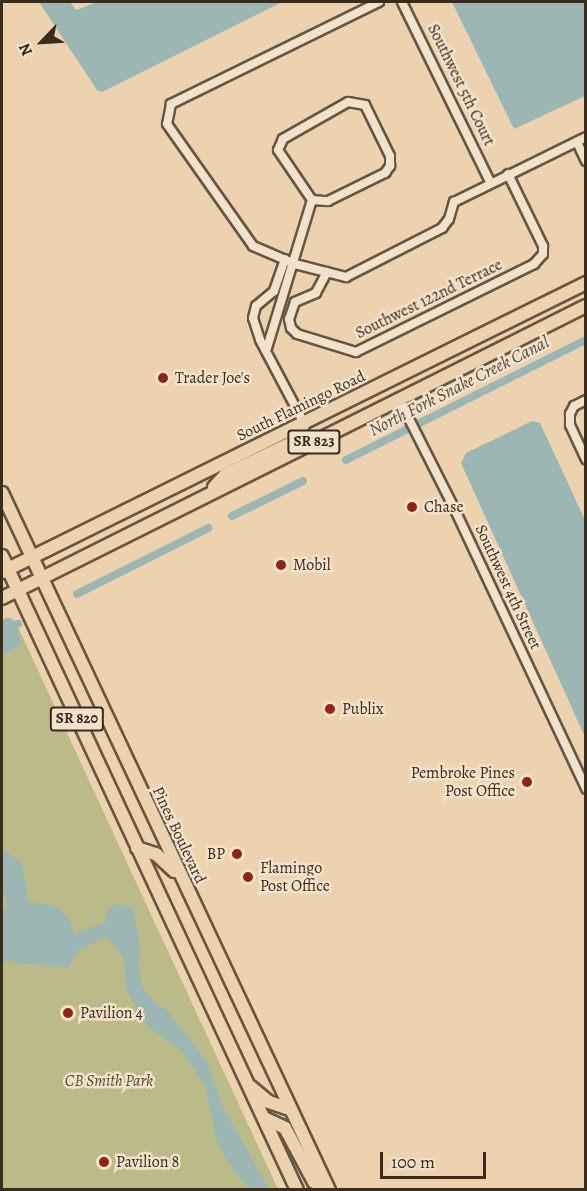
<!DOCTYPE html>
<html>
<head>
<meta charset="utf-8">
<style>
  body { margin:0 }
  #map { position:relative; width:587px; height:1191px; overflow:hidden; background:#ecd2af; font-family:Alegreya,serif }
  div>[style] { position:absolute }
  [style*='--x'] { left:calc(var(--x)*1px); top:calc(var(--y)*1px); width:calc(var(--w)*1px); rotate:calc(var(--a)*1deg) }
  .green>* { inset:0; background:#babb89 }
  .water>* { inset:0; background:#9bb6b3 }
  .canal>* { height:8px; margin:-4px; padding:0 4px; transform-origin:4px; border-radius:4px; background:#9bb6b3 }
  .roads { filter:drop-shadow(2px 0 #655642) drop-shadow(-2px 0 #655642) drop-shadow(0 2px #655642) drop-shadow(0 -2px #655642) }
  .minor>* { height:8px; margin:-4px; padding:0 4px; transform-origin:4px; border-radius:4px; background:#f3e2cb }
  .highway>* { height:12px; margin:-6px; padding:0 6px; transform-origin:6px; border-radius:6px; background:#ecd2af }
  .dots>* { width:16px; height:16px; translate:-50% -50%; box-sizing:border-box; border:3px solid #f3e2cb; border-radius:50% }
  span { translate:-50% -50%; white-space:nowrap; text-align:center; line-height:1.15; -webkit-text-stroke:5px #f3e2cb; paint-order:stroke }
  .shield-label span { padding:2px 4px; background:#f3e2cb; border:2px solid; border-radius:4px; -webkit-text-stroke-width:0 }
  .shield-label { font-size:15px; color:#382c1d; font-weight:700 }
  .street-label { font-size:16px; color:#382c1d }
  .poi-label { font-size:16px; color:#382c1d }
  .left { translate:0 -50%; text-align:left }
  .right { translate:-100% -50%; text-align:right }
  .park-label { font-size:16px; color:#524933; font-style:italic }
  .water-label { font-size:18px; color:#514e42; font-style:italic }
  .frame { position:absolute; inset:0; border:3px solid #382c1d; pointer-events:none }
  .north { position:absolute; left:12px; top:12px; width:60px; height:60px; -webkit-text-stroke:4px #f3e2cb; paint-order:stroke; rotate:245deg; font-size:16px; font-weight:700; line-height:24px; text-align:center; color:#382c1d }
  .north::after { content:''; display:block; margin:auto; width:21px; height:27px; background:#382c1d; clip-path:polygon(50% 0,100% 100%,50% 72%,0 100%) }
  .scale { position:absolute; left:380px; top:1152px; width:106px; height:27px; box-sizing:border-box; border:3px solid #382c1d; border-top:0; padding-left:8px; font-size:18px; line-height:21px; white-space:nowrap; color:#382c1d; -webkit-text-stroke:4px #f3e2cb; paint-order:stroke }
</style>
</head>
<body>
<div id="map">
  <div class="green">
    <i style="clip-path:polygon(7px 617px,17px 625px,278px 1189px,2px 1190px,2px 620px)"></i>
  </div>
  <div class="water">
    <i style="clip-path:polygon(39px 2px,70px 2px,76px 10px,97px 2px,282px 2px,102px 92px,97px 90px)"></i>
    <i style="clip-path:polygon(452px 2px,585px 2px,585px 96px,514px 129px)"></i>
    <i style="clip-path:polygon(532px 421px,540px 423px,585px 520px,585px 737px,461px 463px,466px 453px)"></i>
    <i style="clip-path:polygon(10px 618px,16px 622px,21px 644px,2px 656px,2px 621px)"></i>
    <i style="clip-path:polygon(2px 848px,22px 864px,29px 902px,58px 907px,69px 919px,75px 934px,105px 922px,108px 909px,116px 904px,129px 906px,134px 912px,141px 951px,138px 963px,142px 986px,154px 1002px,168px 1011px,207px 1062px,223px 1107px,269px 1189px,248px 1189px,225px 1157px,216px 1139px,206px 1088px,182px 1051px,146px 1025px,127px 991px,123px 957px,107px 936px,79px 950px,68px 968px,2px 961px,2px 912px,7px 906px,2px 884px)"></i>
  </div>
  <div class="canal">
    <i style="--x:346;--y:460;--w:268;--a:-26.6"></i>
    <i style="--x:232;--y:516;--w:79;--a:-26.2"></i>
    <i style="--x:77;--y:594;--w:147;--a:-26.7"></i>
    <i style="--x:2;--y:632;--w:18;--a:-27"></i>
  </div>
  <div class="roads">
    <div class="minor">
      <i style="--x:379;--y:2;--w:232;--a:153.9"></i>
      <i style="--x:171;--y:104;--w:20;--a:101"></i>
      <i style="--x:167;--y:124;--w:149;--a:54.8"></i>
      <i style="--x:253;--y:246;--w:46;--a:23.2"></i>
      <i style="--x:295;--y:264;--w:53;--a:14.3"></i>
      <i style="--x:346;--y:277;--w:108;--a:-27"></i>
      <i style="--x:442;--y:228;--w:11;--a:-52"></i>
      <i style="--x:449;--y:219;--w:18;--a:-74"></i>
      <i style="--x:454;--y:202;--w:147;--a:-26.2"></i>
      <i style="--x:402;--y:2;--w:200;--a:63.9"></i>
      <i style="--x:577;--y:142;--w:21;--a:65"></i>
      <i style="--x:285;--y:259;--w:34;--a:109"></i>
      <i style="--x:274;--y:291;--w:23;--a:140"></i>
      <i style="--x:256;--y:306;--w:12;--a:104"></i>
      <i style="--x:253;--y:318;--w:23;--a:72"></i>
      <i style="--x:260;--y:340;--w:94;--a:62.1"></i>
      <i style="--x:327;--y:272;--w:24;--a:118"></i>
      <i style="--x:316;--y:293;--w:23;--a:157"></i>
      <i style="--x:295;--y:302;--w:18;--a:109"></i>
      <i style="--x:289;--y:319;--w:9;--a:77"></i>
      <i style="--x:291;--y:328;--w:8;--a:45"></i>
      <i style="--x:297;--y:334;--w:62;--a:17"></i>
      <i style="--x:356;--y:352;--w:199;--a:-26.3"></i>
      <i style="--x:534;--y:264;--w:13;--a:-48"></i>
      <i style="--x:543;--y:254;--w:8;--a:-90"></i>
      <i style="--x:543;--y:246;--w:80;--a:-115.9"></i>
      <i style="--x:267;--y:348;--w:155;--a:-73.1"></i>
      <i style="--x:312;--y:200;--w:16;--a:4"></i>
      <i style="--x:328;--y:201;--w:64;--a:-26.2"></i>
      <i style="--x:385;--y:173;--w:9;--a:-54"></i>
      <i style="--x:390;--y:166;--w:10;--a:-90"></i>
      <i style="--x:390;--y:156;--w:57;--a:-116.1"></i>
      <i style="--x:365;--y:105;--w:17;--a:-170"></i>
      <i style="--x:348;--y:102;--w:75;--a:150.4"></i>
      <i style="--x:283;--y:139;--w:12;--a:114"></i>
      <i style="--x:278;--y:150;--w:60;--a:55.8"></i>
      <i style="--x:399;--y:399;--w:124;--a:63.2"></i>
      <i style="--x:455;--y:510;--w:308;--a:64.8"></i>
      <i style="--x:586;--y:400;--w:13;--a:153"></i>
      <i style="--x:574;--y:406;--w:9;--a:117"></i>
      <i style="--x:570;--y:414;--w:11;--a:90"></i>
      <i style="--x:570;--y:425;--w:38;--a:65"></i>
    </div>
    <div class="highway">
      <i style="--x:214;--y:487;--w:16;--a:-47"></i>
      <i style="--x:225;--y:475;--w:80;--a:-25.9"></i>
      <i style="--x:297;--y:440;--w:18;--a:-68"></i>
      <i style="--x:2;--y:493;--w:770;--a:64.87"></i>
      <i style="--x:2;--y:556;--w:699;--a:65.05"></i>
      <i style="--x:2;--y:572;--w:652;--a:-26.33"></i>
      <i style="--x:2;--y:598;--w:653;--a:-26.57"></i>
      <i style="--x:137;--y:848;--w:20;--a:18"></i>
      <i style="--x:156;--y:854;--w:25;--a:43"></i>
      <i style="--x:251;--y:1087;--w:23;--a:40"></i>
      <i style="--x:269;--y:1102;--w:21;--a:19"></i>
      <i style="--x:264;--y:1118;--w:23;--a:25"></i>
      <i style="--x:285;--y:1128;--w:61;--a:61.8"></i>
      <i style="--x:314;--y:1182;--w:14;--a:21"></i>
    </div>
  </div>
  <div class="dots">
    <i style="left:163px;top:378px;background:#8f2418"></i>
    <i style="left:412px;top:507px;background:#8f2418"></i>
    <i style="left:281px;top:565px;background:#8f2418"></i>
    <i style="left:330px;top:709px;background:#8f2418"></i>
    <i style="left:527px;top:782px;background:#8f2418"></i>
    <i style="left:237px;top:854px;background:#8f2418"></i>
    <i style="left:248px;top:877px;background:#8f2418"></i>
    <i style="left:68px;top:1013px;background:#8f2418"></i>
    <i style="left:104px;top:1162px;background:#8f2418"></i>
  </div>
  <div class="shield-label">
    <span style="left:314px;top:442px">SR 823</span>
    <span style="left:77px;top:719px">SR 820</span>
  </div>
  <div class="street-label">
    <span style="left:461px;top:85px;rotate:64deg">Southwest 5th Court</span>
    <span style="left:429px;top:299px;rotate:-26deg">Southwest 122nd Terrace</span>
    <span style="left:301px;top:406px;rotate:-26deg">South Flamingo Road</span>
    <span style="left:508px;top:587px;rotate:65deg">Southwest 4th Street</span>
    <span style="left:179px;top:835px;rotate:65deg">Pines Boulevard</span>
  </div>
  <div class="poi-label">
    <span class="left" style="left:175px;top:378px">Trader Joe's</span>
    <span class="left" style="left:424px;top:507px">Chase</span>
    <span class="left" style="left:293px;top:565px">Mobil</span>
    <span class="left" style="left:342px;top:709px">Publix</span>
    <span class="right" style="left:515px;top:782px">Pembroke Pines<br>Post Office</span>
    <span class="right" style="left:225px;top:854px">BP</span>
    <span class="left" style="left:260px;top:877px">Flamingo<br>Post Office</span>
    <span class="left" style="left:80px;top:1013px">Pavilion 4</span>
    <span class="left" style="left:116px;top:1162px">Pavilion 8</span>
  </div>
  <div class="park-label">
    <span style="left:109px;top:1081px">CB Smith Park</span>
  </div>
  <div class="water-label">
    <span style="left:459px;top:386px;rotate:-27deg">North Fork Snake Creek Canal</span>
  </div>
  <div class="frame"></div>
  <div class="north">N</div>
  <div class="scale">100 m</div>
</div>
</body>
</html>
